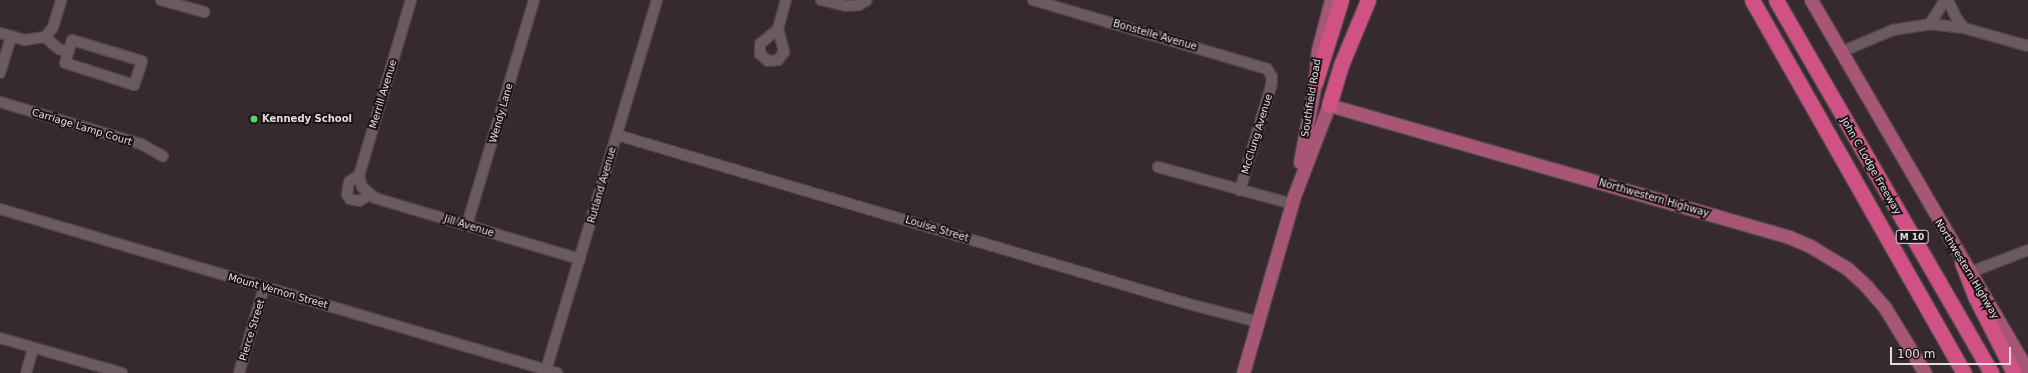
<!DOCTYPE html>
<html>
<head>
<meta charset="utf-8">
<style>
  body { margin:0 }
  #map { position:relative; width:2028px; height:373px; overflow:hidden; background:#372a2e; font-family:"DejaVu Sans",sans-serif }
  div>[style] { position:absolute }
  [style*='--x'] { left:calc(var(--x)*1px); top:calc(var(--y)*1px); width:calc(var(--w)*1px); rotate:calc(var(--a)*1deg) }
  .roads { filter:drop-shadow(1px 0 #52474a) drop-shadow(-1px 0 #52474a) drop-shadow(0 1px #52474a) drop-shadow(0 -1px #52474a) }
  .minor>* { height:10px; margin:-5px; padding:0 5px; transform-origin:5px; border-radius:5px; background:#6b5b60 }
  .major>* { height:13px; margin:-6.5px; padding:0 6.5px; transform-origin:6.5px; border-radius:6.5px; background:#a85676 }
  .highway>* { height:15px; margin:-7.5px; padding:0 7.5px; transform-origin:7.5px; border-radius:7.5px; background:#d05285 }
  .dots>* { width:11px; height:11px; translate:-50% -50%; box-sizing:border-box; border:2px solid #1b1416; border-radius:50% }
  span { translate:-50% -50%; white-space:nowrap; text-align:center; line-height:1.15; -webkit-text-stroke:4px #1b1416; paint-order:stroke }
  .shield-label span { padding:1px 3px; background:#1b1416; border:1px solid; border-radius:3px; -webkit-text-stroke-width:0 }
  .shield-label { font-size:9px; color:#e5dcde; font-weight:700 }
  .street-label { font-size:10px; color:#e5dcde }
  .poi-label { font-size:10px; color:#e5dcde; font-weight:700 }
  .left { translate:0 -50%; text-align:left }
  .scale { position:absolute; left:1890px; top:347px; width:121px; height:18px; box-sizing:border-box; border:2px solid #e5dcde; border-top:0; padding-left:5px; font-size:12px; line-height:14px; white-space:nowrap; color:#e5dcde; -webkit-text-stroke:3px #1b1416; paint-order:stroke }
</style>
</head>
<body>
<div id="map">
  <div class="roads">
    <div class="minor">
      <i style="--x:161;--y:0;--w:45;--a:15.6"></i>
      <i style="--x:411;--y:0;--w:183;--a:106.5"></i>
      <i style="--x:359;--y:175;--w:12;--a:76"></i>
      <i style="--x:362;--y:187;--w:17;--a:40"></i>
      <i style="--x:375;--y:198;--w:214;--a:16.6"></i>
      <i style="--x:821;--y:0;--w:26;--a:13"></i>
      <i style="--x:846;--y:6;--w:13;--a:-4"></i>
      <i style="--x:859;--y:5;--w:9;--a:-32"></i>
      <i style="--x:1033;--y:0;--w:244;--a:16.4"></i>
      <i style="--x:1267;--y:69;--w:9;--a:58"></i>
      <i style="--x:1272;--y:77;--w:9;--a:96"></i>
      <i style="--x:1271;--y:86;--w:109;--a:106.6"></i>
      <i style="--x:1948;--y:0;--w:21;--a:65"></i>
      <i style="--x:1957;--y:19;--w:11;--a:52"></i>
      <i style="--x:1930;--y:24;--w:28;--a:-58"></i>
      <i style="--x:778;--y:29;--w:24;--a:75"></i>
      <i style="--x:784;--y:52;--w:10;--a:127"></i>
      <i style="--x:778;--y:60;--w:10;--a:174"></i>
      <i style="--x:768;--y:61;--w:11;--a:-139"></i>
      <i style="--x:760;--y:54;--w:10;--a:-90"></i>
      <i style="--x:760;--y:44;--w:23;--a:-40"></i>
      <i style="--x:778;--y:29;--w:30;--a:-75"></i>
      <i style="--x:0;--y:33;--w:26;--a:16"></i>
      <i style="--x:25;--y:40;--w:20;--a:-9"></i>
      <i style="--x:45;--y:37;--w:13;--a:-51"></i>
      <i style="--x:53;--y:27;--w:28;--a:-73"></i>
      <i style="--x:45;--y:37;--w:18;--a:41"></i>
      <i style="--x:59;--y:49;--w:9;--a:18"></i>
      <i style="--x:72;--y:40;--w:73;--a:16.7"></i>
      <i style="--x:142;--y:61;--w:25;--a:108"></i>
      <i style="--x:134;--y:85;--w:72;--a:-162.3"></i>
      <i style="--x:65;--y:63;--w:24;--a:-73"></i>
      <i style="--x:1841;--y:52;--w:56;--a:-22.9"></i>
      <i style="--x:1893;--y:30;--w:37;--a:-9"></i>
      <i style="--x:1930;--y:24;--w:34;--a:7"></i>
      <i style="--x:1964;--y:28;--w:66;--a:15.7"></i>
      <i style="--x:0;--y:73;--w:39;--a:-73"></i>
      <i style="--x:0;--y:102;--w:147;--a:16.6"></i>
      <i style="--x:141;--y:144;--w:25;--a:29"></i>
      <i style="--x:617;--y:135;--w:596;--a:16.46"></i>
      <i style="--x:1189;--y:304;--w:71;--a:14.6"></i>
      <i style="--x:1158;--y:167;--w:139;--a:15.4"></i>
      <i style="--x:359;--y:175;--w:12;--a:145"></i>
      <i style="--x:349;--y:182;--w:13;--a:99"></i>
      <i style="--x:347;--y:195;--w:5;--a:53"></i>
      <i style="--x:350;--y:199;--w:9;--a:13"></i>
      <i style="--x:359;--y:201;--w:13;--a:-29"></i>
      <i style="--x:0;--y:209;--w:581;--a:16.41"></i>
      <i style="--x:467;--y:225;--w:235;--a:-73.4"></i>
      <i style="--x:1971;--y:272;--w:61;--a:-21.1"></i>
      <i style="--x:0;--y:338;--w:127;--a:16"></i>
      <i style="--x:546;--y:370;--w:386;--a:-73.3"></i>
      <i style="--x:26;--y:373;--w:26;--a:-74"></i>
      <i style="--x:239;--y:373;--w:90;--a:-73.8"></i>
    </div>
    <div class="major">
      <i style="--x:1811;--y:0;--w:431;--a:59.7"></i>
      <i style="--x:1300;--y:162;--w:80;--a:-79.2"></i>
      <i style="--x:1315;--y:83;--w:33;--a:-85"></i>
      <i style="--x:1318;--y:50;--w:52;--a:-75.4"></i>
      <i style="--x:1243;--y:373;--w:184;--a:-73.9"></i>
      <i style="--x:1294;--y:196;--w:97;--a:-69"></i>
      <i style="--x:1329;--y:105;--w:479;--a:16"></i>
      <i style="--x:1789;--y:237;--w:23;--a:23"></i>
      <i style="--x:1810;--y:246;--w:44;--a:31.2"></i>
      <i style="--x:1848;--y:269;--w:26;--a:43"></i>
      <i style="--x:1867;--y:287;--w:28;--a:49"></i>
      <i style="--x:1885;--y:308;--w:76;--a:58.4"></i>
    </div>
    <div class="highway">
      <i style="--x:1752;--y:0;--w:429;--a:60.4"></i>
      <i style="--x:1776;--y:0;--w:431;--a:60"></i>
      <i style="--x:1315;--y:83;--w:87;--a:-72.6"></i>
      <i style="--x:1329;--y:105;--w:42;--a:-73.3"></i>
      <i style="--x:1341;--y:65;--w:70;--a:-67.4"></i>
      <i style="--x:1962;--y:262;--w:36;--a:69"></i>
      <i style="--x:1975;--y:296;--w:86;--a:63.1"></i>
    </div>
  </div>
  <div class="dots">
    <i style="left:254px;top:119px;background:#57d670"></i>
  </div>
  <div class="shield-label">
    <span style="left:1912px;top:237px">M 10</span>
  </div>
  <div class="street-label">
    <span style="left:1155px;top:35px;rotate:16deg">Bonstelle Avenue</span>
    <span style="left:383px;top:94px;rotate:-73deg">Merrill Avenue</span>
    <span style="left:1311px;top:98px;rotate:-81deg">Southfield Road</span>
    <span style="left:501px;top:113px;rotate:-74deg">Wendy Lane</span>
    <span style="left:82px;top:127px;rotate:17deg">Carriage Lamp Court</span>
    <span style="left:1257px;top:134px;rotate:-73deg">McClung Avenue</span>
    <span style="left:1871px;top:166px;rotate:60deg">John C Lodge Freeway</span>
    <span style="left:602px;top:185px;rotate:-74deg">Rutland Avenue</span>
    <span style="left:1654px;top:198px;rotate:16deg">Northwestern Highway</span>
    <span style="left:469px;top:226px;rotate:17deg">Jill Avenue</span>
    <span style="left:937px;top:229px;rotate:17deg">Louise Street</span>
    <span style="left:1967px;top:269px;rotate:59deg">Northwestern Highway</span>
    <span style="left:278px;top:291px;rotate:16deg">Mount Vernon Street</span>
    <span style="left:252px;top:330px;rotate:-73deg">Pierce Street</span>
  </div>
  <div class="poi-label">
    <span class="left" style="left:262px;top:119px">Kennedy School</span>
  </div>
  <div class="scale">100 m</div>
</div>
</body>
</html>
